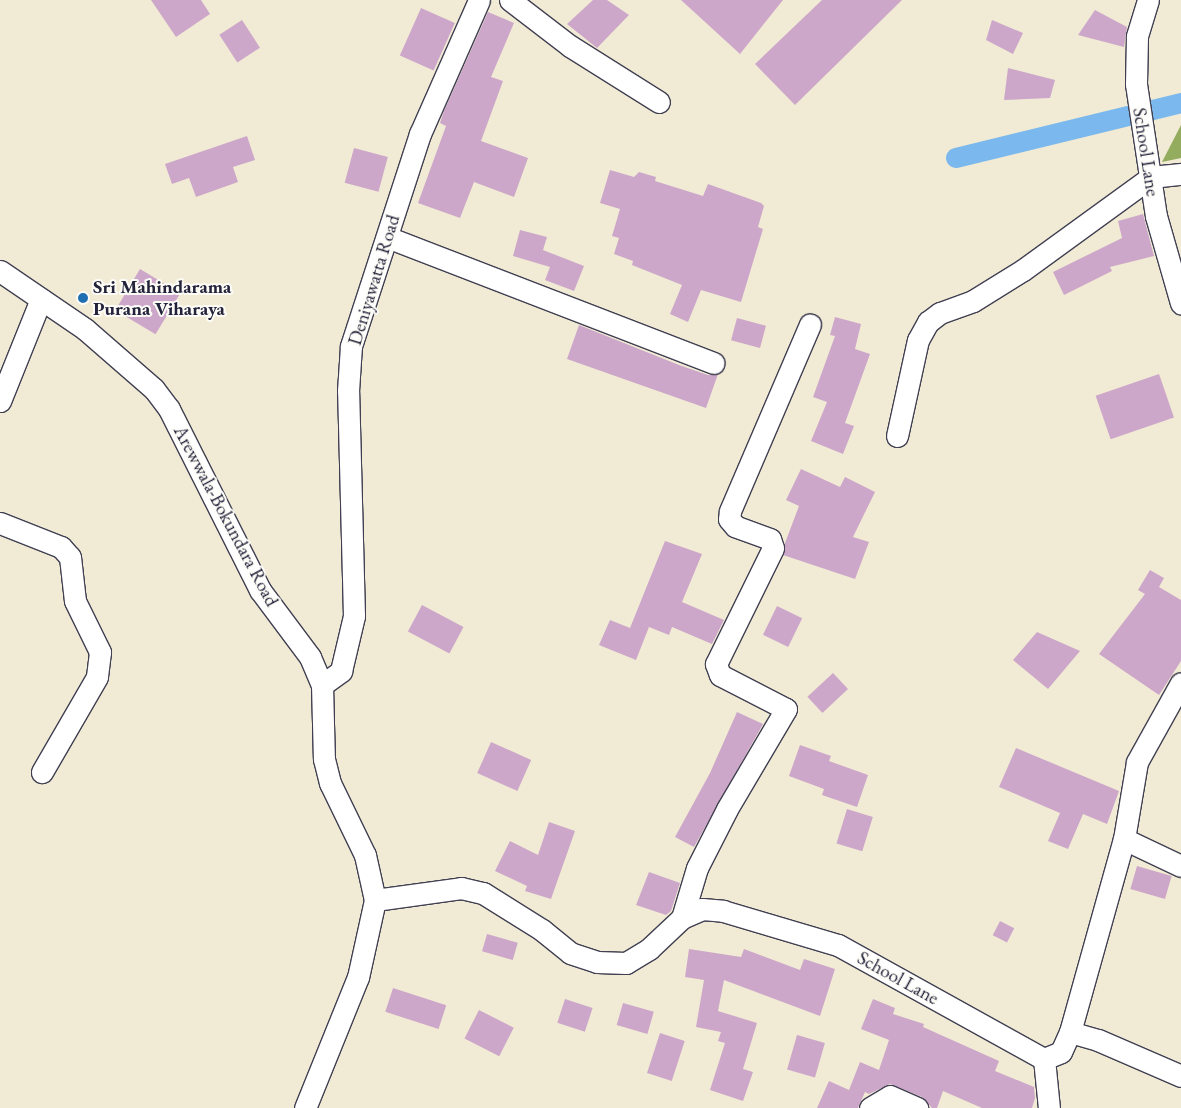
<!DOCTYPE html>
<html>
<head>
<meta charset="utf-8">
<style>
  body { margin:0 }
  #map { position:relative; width:1181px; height:1108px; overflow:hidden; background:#f1ebd5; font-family:"EB Garamond",serif }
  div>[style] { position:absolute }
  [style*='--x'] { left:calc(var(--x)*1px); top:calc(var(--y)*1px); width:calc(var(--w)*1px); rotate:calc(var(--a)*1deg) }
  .forest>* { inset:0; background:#93ac5d }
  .canal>* { height:20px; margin:-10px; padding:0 10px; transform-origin:10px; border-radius:10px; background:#7ab8ed }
  .building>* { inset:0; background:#cda7c9; transform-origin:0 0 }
  .roads { filter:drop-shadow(1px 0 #414052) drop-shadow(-1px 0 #414052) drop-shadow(0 1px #414052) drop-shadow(0 -1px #414052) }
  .minor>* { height:21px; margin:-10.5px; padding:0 10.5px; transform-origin:10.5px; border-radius:10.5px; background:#fff }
  .dots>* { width:14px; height:14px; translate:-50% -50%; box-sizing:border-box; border:2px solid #fdfcf7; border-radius:50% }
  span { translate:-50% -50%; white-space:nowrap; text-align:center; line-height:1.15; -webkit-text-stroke:4px #fdfcf7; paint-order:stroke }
  .street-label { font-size:19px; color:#22223b }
  .poi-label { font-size:19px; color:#22223b; font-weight:700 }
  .left { translate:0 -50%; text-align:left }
</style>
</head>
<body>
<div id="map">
  <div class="forest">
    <i style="clip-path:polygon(1181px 125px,1181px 158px,1162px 162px)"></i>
  </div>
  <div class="canal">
    <i style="--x:956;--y:158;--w:232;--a:-13.7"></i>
  </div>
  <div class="building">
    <i style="clip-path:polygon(151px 0,201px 0,210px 14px,176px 37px)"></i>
    <i style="clip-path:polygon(593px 0,607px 0,629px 15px,597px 48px,567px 24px)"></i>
    <i style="clip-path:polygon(681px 0,783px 0,740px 54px)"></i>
    <i style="clip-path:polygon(822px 0,902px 0,795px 105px,755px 64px)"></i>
    <i style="left:421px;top:8px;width:37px;height:52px;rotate:24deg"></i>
    <i style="clip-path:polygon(1095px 10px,1127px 27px,1124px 47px,1078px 35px)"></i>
    <i style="clip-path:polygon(488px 12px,514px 23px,491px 77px,503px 81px,481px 141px,528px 158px,514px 197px,474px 182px,460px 218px,418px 203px,446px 126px,440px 123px,444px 111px)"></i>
    <i style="left:242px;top:20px;width:33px;height:27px;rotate:57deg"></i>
    <i style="clip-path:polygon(992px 20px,1023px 33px,1013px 54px,986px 40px)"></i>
    <i style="clip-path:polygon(1008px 68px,1055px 80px,1050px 98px,1004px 100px)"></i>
    <i style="clip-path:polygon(247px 136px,255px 160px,233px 167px,238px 182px,196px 197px,189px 178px,172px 184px,165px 164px)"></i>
    <i style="left:354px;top:148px;width:35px;height:36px;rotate:15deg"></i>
    <i style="clip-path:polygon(610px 170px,634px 177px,639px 172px,656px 177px,655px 181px,703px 196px,708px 184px,761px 203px,764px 206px,758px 227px,763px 229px,741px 302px,701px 290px,688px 322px,670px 314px,682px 285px,632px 265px,633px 261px,614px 254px,619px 238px,612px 236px,620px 209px,600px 203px)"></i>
    <i style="clip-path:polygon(1143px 214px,1154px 256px,1110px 267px,1112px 271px,1064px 295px,1053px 272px,1122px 238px,1118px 221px)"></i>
    <i style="clip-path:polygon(520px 230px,547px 237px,543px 250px,584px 266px,574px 291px,545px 280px,550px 267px,513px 256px)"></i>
    <i style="left:140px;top:269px;width:47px;height:48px;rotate:31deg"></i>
    <i style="clip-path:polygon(835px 317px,861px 324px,855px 349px,870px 354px,845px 423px,854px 426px,843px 454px,811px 441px,827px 402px,813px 397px,835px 336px,830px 335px)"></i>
    <i style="left:737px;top:318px;width:30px;height:23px;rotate:15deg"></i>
    <i style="clip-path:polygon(579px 325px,679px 365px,708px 375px,718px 374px,706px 408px,567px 359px)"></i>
    <i style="left:1159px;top:374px;width:46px;height:67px;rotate:71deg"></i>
    <i style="clip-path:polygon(801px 469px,840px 487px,845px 477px,875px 492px,853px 537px,869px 542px,855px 579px,783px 555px,785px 543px,799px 506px,786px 500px)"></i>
    <i style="clip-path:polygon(665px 541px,702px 554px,682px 602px,724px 620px,712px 644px,672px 627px,669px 635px,649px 627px,636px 660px,599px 645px,610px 620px,630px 628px)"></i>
    <i style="clip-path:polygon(1150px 570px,1164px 578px,1159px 587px,1181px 600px,1181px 661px,1159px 695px,1099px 654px,1145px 594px,1138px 590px)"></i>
    <i style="left:422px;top:605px;width:47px;height:30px;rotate:28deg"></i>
    <i style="left:777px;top:606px;width:28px;height:32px;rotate:26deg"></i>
    <i style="clip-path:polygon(1037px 632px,1080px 651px,1048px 689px,1013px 660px)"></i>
    <i style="left:833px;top:673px;width:22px;height:35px;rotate:47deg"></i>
    <i style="clip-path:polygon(737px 712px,763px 724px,694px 847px,675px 837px,710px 773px)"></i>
    <i style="left:491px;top:742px;width:44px;height:34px;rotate:24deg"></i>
    <i style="clip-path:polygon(800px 745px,831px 756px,829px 761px,868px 775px,857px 807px,822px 795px,824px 789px,789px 776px)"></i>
    <i style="clip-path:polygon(1016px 748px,1119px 791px,1107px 824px,1083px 814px,1068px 849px,1048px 841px,1060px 813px,999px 787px)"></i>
    <i style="left:847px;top:809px;width:27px;height:36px;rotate:17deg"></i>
    <i style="clip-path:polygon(549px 822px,575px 831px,551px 899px,525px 891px,527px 886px,495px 871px,510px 841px,538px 855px)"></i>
    <i style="left:1137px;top:866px;width:36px;height:24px;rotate:16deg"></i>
    <i style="clip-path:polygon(649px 872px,680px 883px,671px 911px,666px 915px,636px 905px)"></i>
    <i style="left:1000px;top:921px;width:16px;height:16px;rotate:27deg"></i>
    <i style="left:487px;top:934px;width:32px;height:18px;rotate:16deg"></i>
    <i style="clip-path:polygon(689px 949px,741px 957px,744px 949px,800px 970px,804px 959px,835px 969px,820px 1016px,724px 980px,718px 1011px,757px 1023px,743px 1069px,753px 1072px,743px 1101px,710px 1090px,725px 1043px,718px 1041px,721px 1032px,696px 1027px,704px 980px,685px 977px)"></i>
    <i style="left:393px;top:988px;width:56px;height:25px;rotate:18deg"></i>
    <i style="left:565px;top:999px;width:29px;height:25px;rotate:18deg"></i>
    <i style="clip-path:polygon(873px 999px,895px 1008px,893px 1014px,924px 1024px,923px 1027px,999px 1061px,995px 1071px,1034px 1087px,1035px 1098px,1032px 1108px,982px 1108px,943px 1091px,937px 1108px,932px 1108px,922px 1097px,890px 1084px,869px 1094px,865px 1092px,858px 1108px,817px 1108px,829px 1081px,849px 1090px,860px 1062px,879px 1070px,889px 1040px,861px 1029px)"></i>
    <i style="left:623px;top:1003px;width:32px;height:23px;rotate:16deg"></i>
    <i style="left:479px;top:1010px;width:39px;height:32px;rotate:27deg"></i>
    <i style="left:660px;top:1033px;width:26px;height:42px;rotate:18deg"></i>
    <i style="left:797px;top:1035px;width:29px;height:36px;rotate:16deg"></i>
  </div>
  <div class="roads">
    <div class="minor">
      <i style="--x:510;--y:0;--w:76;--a:37.5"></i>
      <i style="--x:570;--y:46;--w:105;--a:32.2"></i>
      <i style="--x:1148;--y:0;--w:38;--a:107"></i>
      <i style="--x:1137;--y:36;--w:48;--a:91.2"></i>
      <i style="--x:1136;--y:84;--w:134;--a:81.4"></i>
      <i style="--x:1156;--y:216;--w:91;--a:74"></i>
      <i style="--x:387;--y:237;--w:350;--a:21.1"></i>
      <i style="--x:0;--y:271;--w:103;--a:34.3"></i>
      <i style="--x:85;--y:329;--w:91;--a:41"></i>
      <i style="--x:154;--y:389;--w:25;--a:53"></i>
      <i style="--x:169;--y:409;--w:203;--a:63.3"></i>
      <i style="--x:260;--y:590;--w:84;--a:53.3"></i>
      <i style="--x:310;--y:657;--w:30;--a:67"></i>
      <i style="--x:322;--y:685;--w:74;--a:88.5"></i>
      <i style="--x:324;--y:759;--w:25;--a:76"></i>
      <i style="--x:330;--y:783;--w:80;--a:64.1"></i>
      <i style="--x:365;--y:855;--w:46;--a:77.5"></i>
      <i style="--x:375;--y:900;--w:79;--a:102.4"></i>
      <i style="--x:358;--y:977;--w:141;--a:112"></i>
      <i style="--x:0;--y:401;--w:110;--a:-68.1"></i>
      <i style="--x:897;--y:436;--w:98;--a:-77.7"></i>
      <i style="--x:918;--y:340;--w:21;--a:-61"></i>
      <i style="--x:928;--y:322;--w:15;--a:-37"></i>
      <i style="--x:940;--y:313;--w:35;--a:-20"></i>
      <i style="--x:973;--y:301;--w:59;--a:-31.8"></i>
      <i style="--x:1023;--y:270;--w:158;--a:-36"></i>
      <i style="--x:1151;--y:177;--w:30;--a:-6"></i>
      <i style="--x:0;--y:523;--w:66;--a:21.5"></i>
      <i style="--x:61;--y:547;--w:13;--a:48"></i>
      <i style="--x:70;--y:557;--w:44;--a:83.5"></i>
      <i style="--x:75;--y:601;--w:57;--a:63.9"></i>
      <i style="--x:100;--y:652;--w:25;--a:97"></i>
      <i style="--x:97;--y:677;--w:110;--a:120.1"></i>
      <i style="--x:322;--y:685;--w:24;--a:-36"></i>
      <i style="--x:341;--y:671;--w:57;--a:-76.7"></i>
      <i style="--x:354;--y:616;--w:225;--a:-91.5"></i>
      <i style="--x:348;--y:391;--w:45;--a:-86.2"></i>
      <i style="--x:351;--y:346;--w:223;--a:-72"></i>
      <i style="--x:420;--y:134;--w:146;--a:-66.2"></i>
      <i style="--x:1124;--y:839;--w:63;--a:25.3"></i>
      <i style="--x:375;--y:900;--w:87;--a:-7.9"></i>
      <i style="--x:461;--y:888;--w:23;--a:13"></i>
      <i style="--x:483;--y:893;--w:70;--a:32.1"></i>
      <i style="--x:542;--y:930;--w:36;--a:39"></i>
      <i style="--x:570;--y:953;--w:28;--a:18"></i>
      <i style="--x:597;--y:962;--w:29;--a:2"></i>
      <i style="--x:626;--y:963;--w:27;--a:-31"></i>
      <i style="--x:649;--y:949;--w:45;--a:-43.2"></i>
      <i style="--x:682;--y:918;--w:22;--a:-24"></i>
      <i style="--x:702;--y:909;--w:21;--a:5"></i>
      <i style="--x:723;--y:911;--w:120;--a:16.5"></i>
      <i style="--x:838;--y:945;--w:235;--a:29"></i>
      <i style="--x:1044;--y:1059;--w:18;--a:-22"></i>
      <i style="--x:1061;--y:1052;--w:22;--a:-66"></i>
      <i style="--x:1070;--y:1032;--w:200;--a:-74.4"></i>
      <i style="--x:1124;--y:839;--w:78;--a:-80.4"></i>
      <i style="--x:1137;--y:762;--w:90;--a:-60.9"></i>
      <i style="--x:682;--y:918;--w:52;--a:-73.3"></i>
      <i style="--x:697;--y:868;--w:66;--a:-63"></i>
      <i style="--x:727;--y:809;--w:116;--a:-59.5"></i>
      <i style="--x:786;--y:709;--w:74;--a:-152.7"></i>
      <i style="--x:720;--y:675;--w:12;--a:-110"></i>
      <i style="--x:716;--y:664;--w:129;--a:-63.8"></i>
      <i style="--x:773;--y:548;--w:9;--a:-108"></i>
      <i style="--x:770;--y:539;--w:37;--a:-160"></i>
      <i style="--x:735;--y:526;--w:9;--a:-131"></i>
      <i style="--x:729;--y:519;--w:8;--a:-83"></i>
      <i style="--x:730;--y:511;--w:203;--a:-66.8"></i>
      <i style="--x:1070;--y:1032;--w:29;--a:16"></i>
      <i style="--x:1098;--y:1040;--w:90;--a:23.4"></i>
      <i style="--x:1044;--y:1059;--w:49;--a:84.2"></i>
      <i style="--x:870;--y:1108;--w:23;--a:-31"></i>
      <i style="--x:890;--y:1096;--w:30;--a:24"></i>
    </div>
  </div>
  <div class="dots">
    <i style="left:83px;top:298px;background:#1f6fb2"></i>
  </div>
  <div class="street-label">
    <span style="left:1146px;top:152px;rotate:81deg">School Lane</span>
    <span style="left:374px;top:280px;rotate:-73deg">Deniyawatta Road</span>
    <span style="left:226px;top:516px;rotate:62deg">Arewwala-Bokundara Road</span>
    <span style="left:898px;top:978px;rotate:29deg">School Lane</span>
  </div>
  <div class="poi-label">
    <span class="left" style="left:93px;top:298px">Sri Mahindarama<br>Purana Viharaya</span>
  </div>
</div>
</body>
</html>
